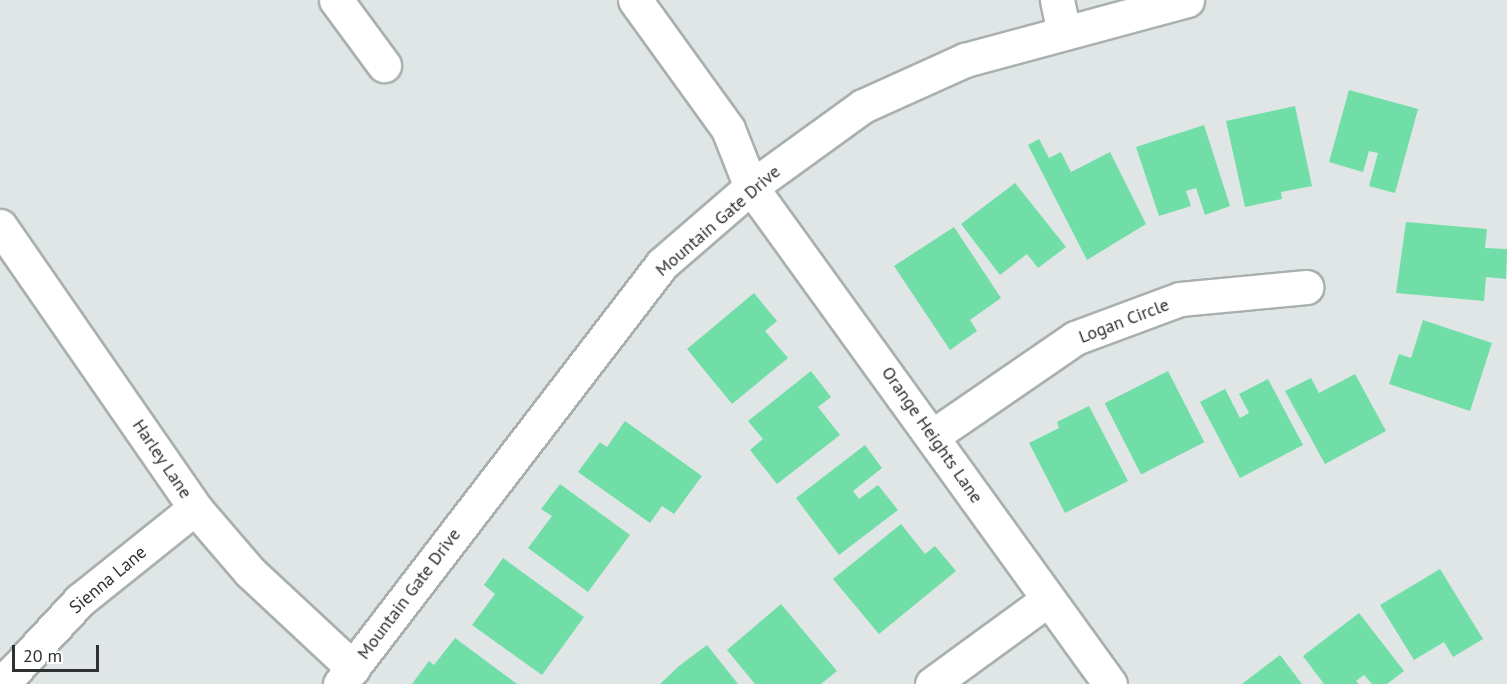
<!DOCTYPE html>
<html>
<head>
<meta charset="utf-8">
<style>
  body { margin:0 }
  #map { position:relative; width:1507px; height:684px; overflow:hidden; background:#dfe6e5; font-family:"PT Sans",sans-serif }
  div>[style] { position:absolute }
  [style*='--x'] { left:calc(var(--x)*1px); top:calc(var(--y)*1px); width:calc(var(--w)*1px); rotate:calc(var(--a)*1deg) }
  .building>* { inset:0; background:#71dea8; transform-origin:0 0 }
  .roads { filter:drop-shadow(2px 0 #a9b0af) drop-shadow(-2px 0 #a9b0af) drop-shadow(0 2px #a9b0af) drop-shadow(0 -2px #a9b0af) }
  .minor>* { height:33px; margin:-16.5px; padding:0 16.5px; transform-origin:16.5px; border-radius:16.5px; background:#fff }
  span { translate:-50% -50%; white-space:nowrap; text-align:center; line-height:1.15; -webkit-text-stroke:6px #fff; paint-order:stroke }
  .street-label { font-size:18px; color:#2e3131 }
  .scale { position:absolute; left:12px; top:645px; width:87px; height:27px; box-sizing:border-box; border:3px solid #2e3131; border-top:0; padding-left:8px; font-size:18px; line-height:21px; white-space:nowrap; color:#2e3131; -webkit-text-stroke:4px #fff; paint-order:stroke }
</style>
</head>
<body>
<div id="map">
  <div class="building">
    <i style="clip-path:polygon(1349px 90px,1418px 109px,1395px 193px,1369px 186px,1378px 153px,1369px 151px,1363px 172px,1329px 162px)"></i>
    <i style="clip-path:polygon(1295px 106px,1312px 186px,1281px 192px,1282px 199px,1245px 207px,1226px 121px)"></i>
    <i style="clip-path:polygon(1204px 125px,1230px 206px,1205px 215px,1196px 188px,1186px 191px,1191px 206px,1159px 216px,1136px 147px)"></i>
    <i style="clip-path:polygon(1039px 139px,1049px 158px,1061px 152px,1071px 172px,1110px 152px,1146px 224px,1087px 260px,1028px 145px)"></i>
    <i style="clip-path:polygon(1015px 183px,1066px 247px,1038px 268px,1027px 254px,1000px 275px,961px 224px)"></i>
    <i style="clip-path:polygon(1406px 222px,1487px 229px,1485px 248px,1507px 249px,1506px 279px,1486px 277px,1484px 301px,1396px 293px)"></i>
    <i style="clip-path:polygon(954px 227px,1001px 298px,970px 320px,977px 331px,950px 350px,894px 266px)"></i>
    <i style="clip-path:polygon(754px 293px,777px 321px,765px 331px,788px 358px,732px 404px,687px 349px)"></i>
    <i style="clip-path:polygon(1423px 320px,1492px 343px,1470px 411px,1389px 384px,1399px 354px,1411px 358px)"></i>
    <i style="clip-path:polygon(811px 371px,831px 397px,818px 407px,840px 435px,777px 484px,750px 450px,763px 439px,748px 421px)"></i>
    <i style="left:1168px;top:371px;width:80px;height:71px;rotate:63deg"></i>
    <i style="clip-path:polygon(1355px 374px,1386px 431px,1325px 464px,1285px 391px,1311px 378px,1319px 393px)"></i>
    <i style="clip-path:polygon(1268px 379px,1303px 445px,1240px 478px,1200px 402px,1225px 389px,1240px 418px,1249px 413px,1239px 394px)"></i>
    <i style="clip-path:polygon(1089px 406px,1128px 481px,1065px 513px,1029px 443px,1059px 428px,1057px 422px)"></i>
    <i style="clip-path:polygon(625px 421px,702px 476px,674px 514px,662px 506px,650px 523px,578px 472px,600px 442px,607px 447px)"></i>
    <i style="clip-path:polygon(865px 445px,882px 468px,853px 491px,859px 499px,878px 485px,898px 510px,839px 555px,796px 498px)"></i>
    <i style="clip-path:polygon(560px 484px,630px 535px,588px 592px,528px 548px,552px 516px,541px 509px)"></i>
    <i style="clip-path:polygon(901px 524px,925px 554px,935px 546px,956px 571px,879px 634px,833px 579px)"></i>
    <i style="clip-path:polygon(503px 558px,584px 617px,542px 675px,472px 625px,495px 594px,484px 585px)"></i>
    <i style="clip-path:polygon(1440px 569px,1483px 639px,1453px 657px,1444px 642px,1414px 660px,1380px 605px)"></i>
    <i style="clip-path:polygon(781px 604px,837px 671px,821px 684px,755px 684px,727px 650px)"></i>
    <i style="clip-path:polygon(1359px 613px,1404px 671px,1387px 684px,1372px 684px,1364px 675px,1356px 681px,1359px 684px,1324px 684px,1303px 656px)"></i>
    <i style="clip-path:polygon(455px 638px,517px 684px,412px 684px,429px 661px,434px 665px)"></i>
    <i style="clip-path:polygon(707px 645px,738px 684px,660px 684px,679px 666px)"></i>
    <i style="clip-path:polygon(1280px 655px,1302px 684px,1242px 684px)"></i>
  </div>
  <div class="roads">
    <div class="minor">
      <i style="--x:336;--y:0;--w:81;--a:53.6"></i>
      <i style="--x:635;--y:0;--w:159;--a:54.2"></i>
      <i style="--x:728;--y:129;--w:62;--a:68.4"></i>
      <i style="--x:751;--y:187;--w:613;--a:54.16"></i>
      <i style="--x:1057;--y:0;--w:33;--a:78"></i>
      <i style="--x:0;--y:226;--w:343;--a:55.3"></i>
      <i style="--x:195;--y:508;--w:84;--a:49.3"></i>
      <i style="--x:250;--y:572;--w:141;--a:43"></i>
      <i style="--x:934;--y:435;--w:171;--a:-34.5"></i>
      <i style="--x:1075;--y:338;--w:112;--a:-20.4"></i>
      <i style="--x:1180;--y:299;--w:127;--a:-5.4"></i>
      <i style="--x:2;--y:684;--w:115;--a:-47.1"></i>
      <i style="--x:80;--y:600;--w:147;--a:-38.7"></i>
      <i style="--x:340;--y:684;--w:529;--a:-52.52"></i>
      <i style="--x:662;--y:264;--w:118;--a:-40.9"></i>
      <i style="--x:751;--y:187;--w:138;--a:-35.9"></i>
      <i style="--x:863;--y:106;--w:112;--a:-24.3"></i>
      <i style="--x:965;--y:60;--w:230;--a:-15.1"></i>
      <i style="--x:932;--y:684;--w:142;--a:-36.1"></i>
    </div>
  </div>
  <div class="street-label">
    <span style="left:718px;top:221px;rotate:-41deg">Mountain Gate Drive</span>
    <span style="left:1124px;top:321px;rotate:-21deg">Logan Circle</span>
    <span style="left:932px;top:435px;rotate:55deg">Orange Heights Lane</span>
    <span style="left:162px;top:459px;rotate:56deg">Harley Lane</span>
    <span style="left:108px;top:580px;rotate:-40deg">Sienna Lane</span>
    <span style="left:409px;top:594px;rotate:-53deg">Mountain Gate Drive</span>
  </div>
  <div class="scale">20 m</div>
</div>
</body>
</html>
